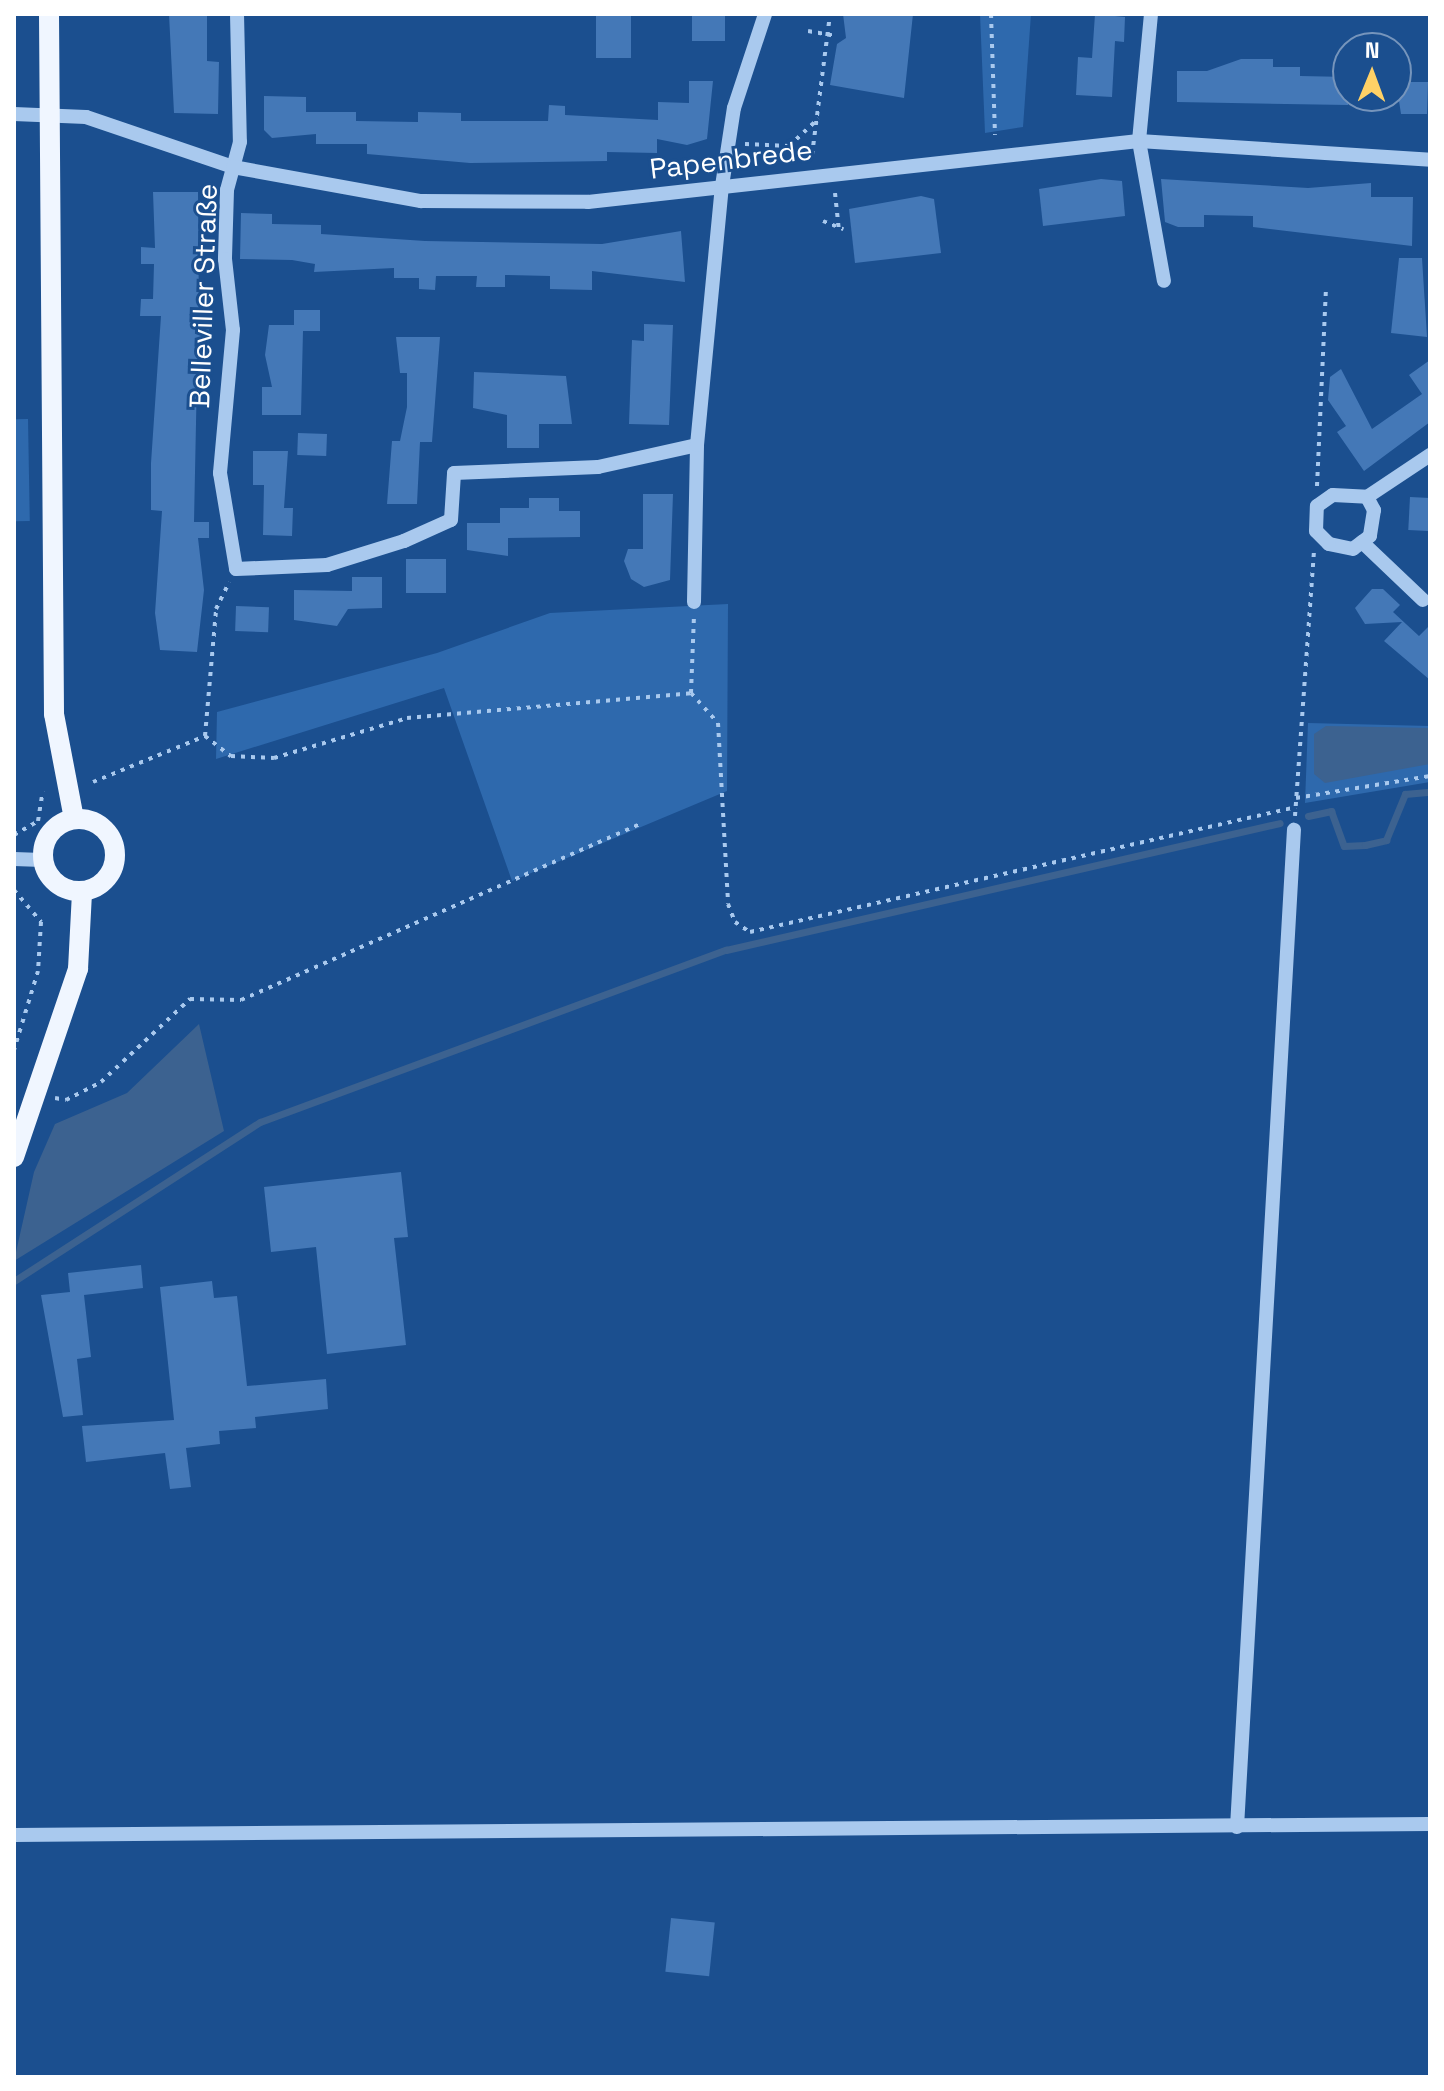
<!DOCTYPE html>
<html>
<head>
<meta charset="utf-8">
<style>
  body { margin:0 }
  #map { position:relative; width:1444px; height:2091px; overflow:hidden; background:#1b4f8f; font-family:"Space Grotesk",sans-serif }
  div>[style] { position:absolute }
  [style*='--x'] { left:calc(var(--x)*1px); top:calc(var(--y)*1px); width:calc(var(--w)*1px); rotate:calc(var(--a)*1deg) }
  .green>* { inset:0; background:#2e69ad; transform-origin:0 0 }
  .water>* { inset:0; background:#3c6290 }
  .stream>* { height:7px; margin:-3.5px; padding:0 3.5px; transform-origin:3.5px; border-radius:3.5px; background:#3c6290 }
  .building>* { inset:0; background:#4478b7; transform-origin:0 0 }
  .path>* { height:4px; margin-top:-2px; transform-origin:0; background:repeating-linear-gradient(90deg,#a9c9ee 0 4px,transparent 0 10px) }
  .minor>* { height:14px; margin:-7px; padding:0 7px; transform-origin:7px; border-radius:7px; background:#a9c9ee }
  .major>* { height:20px; margin:-10px; padding:0 10px; transform-origin:10px; border-radius:10px; background:#f0f6ff }
  .major>.ring { margin:-10px; padding:0; box-sizing:content-box; background:none; border:20px solid #f0f6ff; border-radius:50% }
  span { translate:-50% -50%; white-space:nowrap; text-align:center; line-height:1.15; -webkit-text-stroke:6px #1b4f8f; paint-order:stroke }
  .street-label { font-size:28px; color:#fff }
  .frame { position:absolute; inset:0; border:16px solid #fff; pointer-events:none }
  .north { position:absolute; left:1332px; top:32px; width:80px; height:80px; box-sizing:border-box; background:#1b4f8f; border:2px solid #7695bc; border-radius:50%; rotate:1deg; font-size:22px; font-weight:700; line-height:32px; text-align:center; color:#fff }
  .north::after { content:''; display:block; margin:auto; width:28px; height:36px; background:#ffd166; clip-path:polygon(50% 0,100% 100%,50% 72%,0 100%) }
</style>
</head>
<body>
<div id="map">
  <div class="green">
    <i style="clip-path:polygon(980px 14px,1031px 14px,1023px 127px,985px 133px)"></i>
    <i style="left:28px;top:419px;width:102px;height:14px;rotate:89deg"></i>
    <i style="clip-path:polygon(728px 604px,727px 791px,512px 881px,444px 688px,216px 759px,217px 712px,437px 653px,550px 613px)"></i>
    <i style="clip-path:polygon(1308px 723px,1430px 726px,1430px 782px,1305px 803px)"></i>
  </div>
  <div class="water">
    <i style="clip-path:polygon(1326px 726px,1430px 728px,1430px 764px,1325px 783px,1314px 774px,1314px 734px)"></i>
    <i style="clip-path:polygon(199px 1024px,224px 1131px,14px 1261px,34px 1172px,55px 1124px,127px 1093px)"></i>
  </div>
  <div class="stream">
    <i style="--x:1308;--y:816;--w:24;--a:-12"></i>
    <i style="--x:1331;--y:811;--w:37;--a:70"></i>
    <i style="--x:1344;--y:846;--w:21;--a:-3"></i>
    <i style="--x:1365;--y:845;--w:22;--a:-13"></i>
    <i style="--x:1386;--y:840;--w:50;--a:-67.6"></i>
    <i style="--x:1405;--y:794;--w:25;--a:-5"></i>
    <i style="--x:14;--y:1281;--w:293;--a:-32.9"></i>
    <i style="--x:260;--y:1122;--w:497;--a:-20.3"></i>
    <i style="--x:726;--y:950;--w:568;--a:-12.91"></i>
  </div>
  <div class="building">
    <i style="clip-path:polygon(169px 14px,207px 14px,207px 61px,219px 62px,218px 114px,174px 113px)"></i>
    <i style="left:596px;top:14px;width:35px;height:44px"></i>
    <i style="left:692px;top:14px;width:33px;height:27px"></i>
    <i style="clip-path:polygon(843px 14px,913px 14px,904px 98px,830px 85px,837px 44px,846px 38px)"></i>
    <i style="clip-path:polygon(1095px 14px,1125px 17px,1124px 42px,1115px 41px,1112px 97px,1076px 95px,1078px 57px,1092px 58px)"></i>
    <i style="clip-path:polygon(1241px 59px,1273px 59px,1273px 67px,1300px 67px,1300px 76px,1348px 77px,1348px 105px,1177px 102px,1177px 71px,1207px 71px)"></i>
    <i style="clip-path:polygon(689px 81px,713px 81px,707px 139px,687px 145px,657px 139px,657px 153px,607px 152px,607px 161px,470px 163px,367px 154px,367px 144px,316px 144px,316px 134px,272px 138px,264px 130px,264px 96px,306px 97px,306px 112px,356px 112px,356px 121px,418px 122px,418px 112px,461px 113px,461px 121px,548px 121px,549px 105px,565px 106px,565px 115px,658px 120px,658px 102px,689px 103px)"></i>
    <i style="clip-path:polygon(1396px 82px,1428px 82px,1427px 114px,1401px 114px)"></i>
    <i style="clip-path:polygon(1101px 179px,1122px 181px,1125px 216px,1043px 226px,1039px 189px)"></i>
    <i style="clip-path:polygon(1161px 179px,1308px 188px,1371px 183px,1371px 197px,1413px 197px,1412px 246px,1253px 227px,1253px 216px,1204px 215px,1204px 227px,1178px 227px,1165px 222px)"></i>
    <i style="clip-path:polygon(153px 192px,198px 192px,199px 328px,209px 328px,208px 374px,197px 374px,194px 522px,209px 522px,209px 538px,198px 538px,204px 590px,197px 652px,160px 650px,155px 613px,162px 511px,151px 510px,151px 463px,161px 316px,140px 316px,141px 299px,153px 299px,154px 264px,141px 264px,141px 247px,155px 248px)"></i>
    <i style="clip-path:polygon(921px 196px,934px 199px,941px 253px,855px 263px,849px 209px)"></i>
    <i style="clip-path:polygon(241px 213px,272px 214px,272px 224px,321px 225px,321px 234px,425px 241px,602px 244px,681px 231px,685px 282px,592px 271px,592px 290px,550px 289px,550px 276px,505px 275px,505px 287px,476px 287px,477px 276px,436px 276px,435px 290px,419px 289px,419px 278px,394px 278px,394px 268px,314px 272px,315px 264px,292px 260px,240px 259px)"></i>
    <i style="clip-path:polygon(1399px 258px,1422px 258px,1427px 337px,1391px 333px)"></i>
    <i style="clip-path:polygon(294px 310px,320px 310px,320px 331px,303px 331px,301px 415px,262px 415px,262px 387px,272px 387px,265px 355px,269px 325px,294px 325px)"></i>
    <i style="clip-path:polygon(644px 324px,673px 325px,669px 425px,629px 424px,632px 340px,644px 341px)"></i>
    <i style="clip-path:polygon(396px 337px,440px 337px,432px 442px,420px 442px,417px 504px,387px 504px,392px 441px,400px 441px,407px 407px,407px 373px,400px 373px)"></i>
    <i style="clip-path:polygon(1430px 360px,1430px 422px,1364px 471px,1337px 432px,1346px 426px,1328px 400px,1330px 377px,1341px 369px,1372px 429px,1422px 394px,1409px 375px)"></i>
    <i style="clip-path:polygon(474px 372px,566px 376px,572px 424px,539px 424px,539px 448px,507px 448px,507px 415px,473px 408px)"></i>
    <i style="left:298px;top:433px;width:29px;height:22px;rotate:2deg"></i>
    <i style="clip-path:polygon(253px 451px,288px 451px,284px 508px,293px 508px,292px 536px,263px 535px,264px 485px,253px 485px)"></i>
    <i style="clip-path:polygon(643px 494px,673px 494px,670px 580px,644px 587px,631px 579px,624px 561px,628px 549px,643px 549px)"></i>
    <i style="left:1410px;top:497px;width:20px;height:33px;rotate:3deg"></i>
    <i style="clip-path:polygon(529px 498px,559px 498px,559px 511px,580px 511px,580px 537px,508px 538px,508px 556px,467px 550px,467px 523px,500px 523px,500px 508px,529px 508px)"></i>
    <i style="left:406px;top:559px;width:40px;height:34px"></i>
    <i style="clip-path:polygon(352px 577px,382px 577px,382px 608px,348px 609px,337px 626px,294px 620px,294px 590px,352px 591px)"></i>
    <i style="clip-path:polygon(1372px 589px,1383px 589px,1400px 605px,1393px 612px,1419px 636px,1430px 625px,1430px 680px,1384px 641px,1402px 622px,1365px 624px,1355px 608px)"></i>
    <i style="left:236px;top:606px;width:33px;height:25px;rotate:2deg"></i>
    <i style="clip-path:polygon(401px 1172px,408px 1237px,394px 1238px,406px 1345px,327px 1354px,316px 1247px,271px 1252px,264px 1187px)"></i>
    <i style="clip-path:polygon(141px 1265px,143px 1288px,84px 1295px,91px 1357px,77px 1359px,83px 1415px,63px 1417px,41px 1295px,70px 1292px,68px 1273px)"></i>
    <i style="clip-path:polygon(212px 1281px,214px 1298px,237px 1296px,247px 1386px,326px 1379px,328px 1409px,255px 1417px,256px 1428px,219px 1431px,220px 1444px,186px 1448px,191px 1487px,170px 1489px,165px 1453px,86px 1462px,82px 1426px,174px 1420px,160px 1287px)"></i>
    <i style="left:671px;top:1918px;width:44px;height:54px;rotate:6deg"></i>
  </div>
  <div class="path">
    <i style="--x:991;--y:14;--w:121;--a:88.1"></i>
    <i style="--x:808;--y:31;--w:27;--a:10"></i>
    <i style="--x:745;--y:144;--w:44;--a:2.6"></i>
    <i style="--x:789;--y:146;--w:40;--a:-43"></i>
    <i style="--x:812;--y:155;--w:142;--a:-82.7"></i>
    <i style="--x:835;--y:193;--w:37;--a:84"></i>
    <i style="--x:823;--y:221;--w:22;--a:22"></i>
    <i style="--x:1317;--y:486;--w:197;--a:-87.4"></i>
    <i style="--x:691;--y:693;--w:77;--a:-87.8"></i>
    <i style="--x:205;--y:736;--w:127;--a:-85"></i>
    <i style="--x:216;--y:609;--w:30;--a:-64"></i>
    <i style="--x:93;--y:782;--w:121;--a:-22.3"></i>
    <i style="--x:205;--y:736;--w:33;--a:38"></i>
    <i style="--x:231;--y:756;--w:43;--a:2.7"></i>
    <i style="--x:274;--y:758;--w:139;--a:-16.7"></i>
    <i style="--x:407;--y:718;--w:285;--a:-5"></i>
    <i style="--x:691;--y:693;--w:40;--a:48"></i>
    <i style="--x:718;--y:723;--w:181;--a:86.8"></i>
    <i style="--x:728;--y:904;--w:19;--a:69"></i>
    <i style="--x:735;--y:922;--w:18;--a:34"></i>
    <i style="--x:750;--y:932;--w:560;--a:-12.89"></i>
    <i style="--x:1296;--y:798;--w:136;--a:-9.3"></i>
    <i style="--x:1295;--y:816;--w:264;--a:-85.9"></i>
    <i style="--x:14;--y:835;--w:28;--a:-30"></i>
    <i style="--x:38;--y:821;--w:30;--a:-81"></i>
    <i style="--x:14;--y:890;--w:42;--a:49.8"></i>
    <i style="--x:41;--y:922;--w:49;--a:93.5"></i>
    <i style="--x:38;--y:971;--w:83;--a:106.9"></i>
    <i style="--x:55;--y:1098;--w:11;--a:10"></i>
    <i style="--x:66;--y:1100;--w:39;--a:-27"></i>
    <i style="--x:101;--y:1082;--w:122;--a:-43"></i>
    <i style="--x:190;--y:999;--w:51;--a:1.1"></i>
    <i style="--x:241;--y:1000;--w:438;--a:-23.8"></i>
  </div>
  <div class="minor">
    <i style="--x:237;--y:14;--w:128;--a:88.7"></i>
    <i style="--x:240;--y:142;--w:50;--a:105.2"></i>
    <i style="--x:227;--y:190;--w:69;--a:91.7"></i>
    <i style="--x:225;--y:259;--w:71;--a:83.6"></i>
    <i style="--x:233;--y:330;--w:144;--a:95.2"></i>
    <i style="--x:220;--y:473;--w:97;--a:80.5"></i>
    <i style="--x:236;--y:569;--w:91;--a:-2.5"></i>
    <i style="--x:327;--y:565;--w:81;--a:-17.3"></i>
    <i style="--x:404;--y:541;--w:51;--a:-24.1"></i>
    <i style="--x:451;--y:520;--w:47;--a:-86.3"></i>
    <i style="--x:454;--y:473;--w:144;--a:-2.4"></i>
    <i style="--x:598;--y:467;--w:101;--a:-12.5"></i>
    <i style="--x:1151;--y:14;--w:128;--a:95.4"></i>
    <i style="--x:1139;--y:141;--w:142;--a:79.9"></i>
    <i style="--x:14;--y:114;--w:72;--a:2.4"></i>
    <i style="--x:86;--y:117;--w:155;--a:18.8"></i>
    <i style="--x:233;--y:167;--w:191;--a:10.3"></i>
    <i style="--x:421;--y:201;--w:167;--a:0.3"></i>
    <i style="--x:588;--y:202;--w:554;--a:-6.32"></i>
    <i style="--x:1139;--y:141;--w:292;--a:3.7"></i>
    <i style="--x:1367;--y:497;--w:15;--a:62"></i>
    <i style="--x:1374;--y:510;--w:26;--a:99"></i>
    <i style="--x:1370;--y:536;--w:21;--a:143"></i>
    <i style="--x:1353;--y:549;--w:25;--a:-168"></i>
    <i style="--x:1329;--y:544;--w:18;--a:-135"></i>
    <i style="--x:1316;--y:531;--w:25;--a:-88"></i>
    <i style="--x:1317;--y:506;--w:19;--a:-35"></i>
    <i style="--x:1333;--y:495;--w:34;--a:3"></i>
    <i style="--x:1367;--y:497;--w:76;--a:-33.7"></i>
    <i style="--x:1362;--y:542;--w:84;--a:43.6"></i>
    <i style="--x:694;--y:602;--w:157;--a:-88.9"></i>
    <i style="--x:697;--y:445;--w:260;--a:-84.5"></i>
    <i style="--x:722;--y:186;--w:79;--a:-81.3"></i>
    <i style="--x:734;--y:108;--w:99;--a:-71.7"></i>
    <i style="--x:14;--y:859;--w:28;--a:2"></i>
    <i style="--x:1237;--y:1827;--w:999;--a:-86.73"></i>
    <i style="--x:14;--y:1835;--w:1416;--a:-0.45"></i>
  </div>
  <div class="major">
    <i style="--x:49;--y:14;--w:700;--a:89.59"></i>
    <i style="--x:54;--y:714;--w:107;--a:79.2"></i>
    <i class="ring" style="left:43px;top:819px;width:52px;height:52px"></i>
    <i style="--x:14;--y:1157;--w:199;--a:-71.2"></i>
    <i style="--x:78;--y:969;--w:77;--a:-87"></i>
  </div>
  <div class="street-label">
    <span style="left:731px;top:159px;rotate:-7deg">Papenbrede</span>
    <span style="left:203px;top:296px;rotate:-88deg">Belleviller Straße</span>
  </div>
  <div class="frame"></div>
  <div class="north">N</div>
</div>
</body>
</html>
